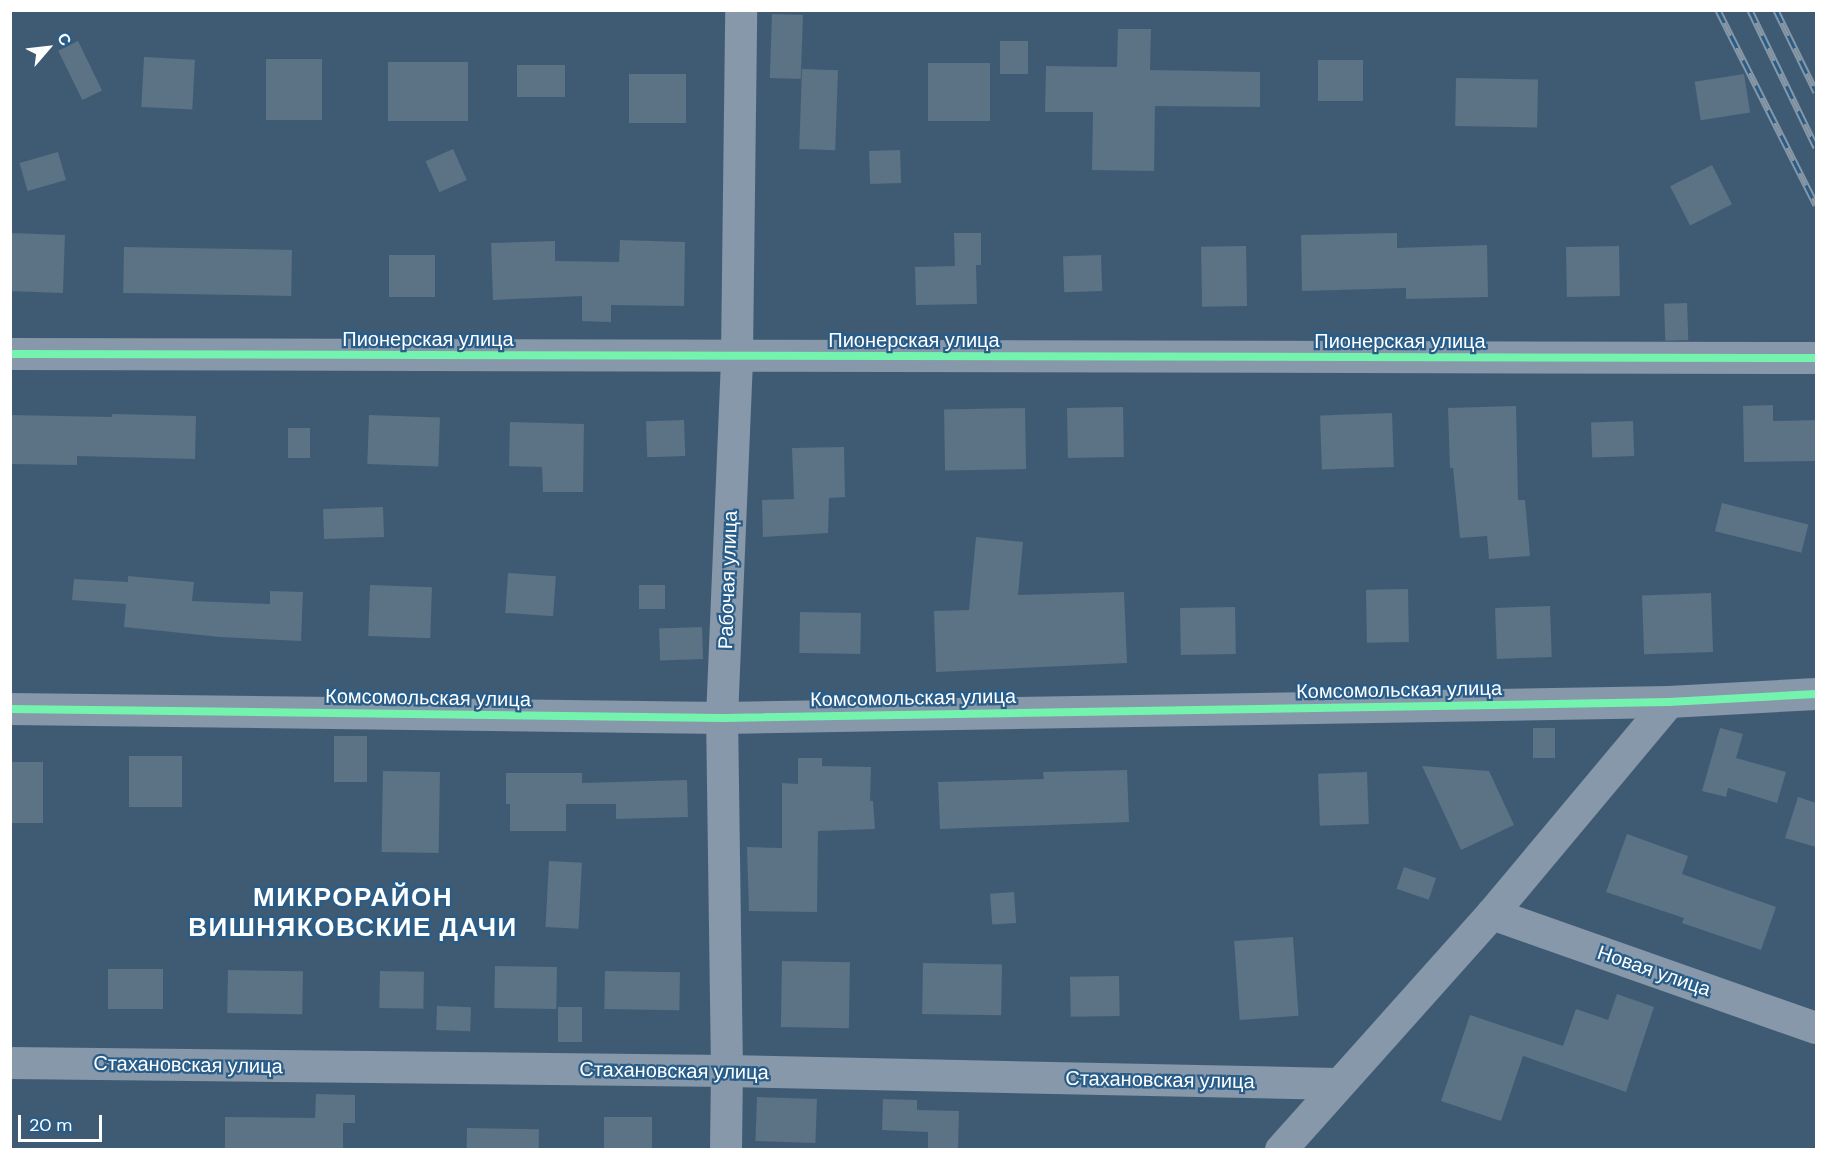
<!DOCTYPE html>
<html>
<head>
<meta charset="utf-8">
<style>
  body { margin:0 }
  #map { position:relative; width:1827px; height:1160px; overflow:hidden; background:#3f5b73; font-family:"DM Sans",sans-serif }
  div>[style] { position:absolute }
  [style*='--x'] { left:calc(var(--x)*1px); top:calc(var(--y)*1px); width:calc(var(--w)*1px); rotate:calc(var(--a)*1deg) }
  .building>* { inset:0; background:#5c7285; transform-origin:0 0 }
  .street>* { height:32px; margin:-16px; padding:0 16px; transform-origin:16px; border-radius:16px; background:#8698a9 }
  .rail>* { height:7px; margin-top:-3.5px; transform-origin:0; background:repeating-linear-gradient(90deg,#295d89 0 14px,#8697a6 0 28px); box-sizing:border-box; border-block:2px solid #8697a6 }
  .cycleway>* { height:8px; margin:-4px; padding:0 4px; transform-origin:4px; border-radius:4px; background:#73f3ae }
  span { translate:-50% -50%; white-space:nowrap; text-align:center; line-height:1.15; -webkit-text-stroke:4.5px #295d89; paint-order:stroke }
  .street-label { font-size:20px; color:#fff }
  .district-label { font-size:26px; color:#fff; font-weight:700; letter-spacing:1.5px }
  .frame { position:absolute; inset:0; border:12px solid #fff; pointer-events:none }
  .north { position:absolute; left:18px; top:18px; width:60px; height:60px; -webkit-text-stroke:4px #295d89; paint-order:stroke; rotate:62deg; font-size:16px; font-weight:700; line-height:24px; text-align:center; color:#fff }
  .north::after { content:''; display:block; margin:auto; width:21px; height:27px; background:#fff; clip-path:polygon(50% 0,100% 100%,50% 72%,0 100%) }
  .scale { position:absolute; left:18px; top:1115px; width:84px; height:27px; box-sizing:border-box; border:3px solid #fff; border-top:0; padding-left:8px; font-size:18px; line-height:21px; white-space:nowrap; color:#fff; -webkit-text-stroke:4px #295d89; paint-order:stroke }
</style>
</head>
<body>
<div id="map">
  <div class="building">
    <i style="left:772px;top:14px;width:31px;height:64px;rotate:2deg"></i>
    <i style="clip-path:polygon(1118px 29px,1151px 29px,1150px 70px,1260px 72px,1260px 107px,1155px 106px,1154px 171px,1092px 170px,1093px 112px,1045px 112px,1046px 66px,1117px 67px)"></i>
    <i style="left:78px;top:41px;width:55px;height:22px;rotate:64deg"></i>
    <i style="left:1000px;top:41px;width:28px;height:33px"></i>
    <i style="left:144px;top:57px;width:51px;height:50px;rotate:3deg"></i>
    <i style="left:266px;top:59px;width:56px;height:61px"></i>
    <i style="left:1318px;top:60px;width:45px;height:41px"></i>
    <i style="left:388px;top:62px;width:80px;height:59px"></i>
    <i style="left:928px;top:63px;width:62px;height:58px"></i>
    <i style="left:517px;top:65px;width:48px;height:32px"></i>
    <i style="left:802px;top:69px;width:36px;height:80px;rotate:2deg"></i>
    <i style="left:629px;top:74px;width:57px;height:49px"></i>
    <i style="left:1744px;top:74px;width:39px;height:50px;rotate:81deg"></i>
    <i style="left:1456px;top:78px;width:82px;height:48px;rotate:1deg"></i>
    <i style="left:453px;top:149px;width:34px;height:30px;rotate:66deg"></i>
    <i style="left:900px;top:150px;width:33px;height:31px;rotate:88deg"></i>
    <i style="left:58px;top:152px;width:29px;height:40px;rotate:74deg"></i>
    <i style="left:1712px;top:165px;width:44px;height:47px;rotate:63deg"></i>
    <i style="left:10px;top:233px;width:55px;height:58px;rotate:2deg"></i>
    <i style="clip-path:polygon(954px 233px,981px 233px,981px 265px,976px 265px,977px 304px,916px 305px,915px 267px,955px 266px)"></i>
    <i style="clip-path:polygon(1397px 233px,1397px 248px,1487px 245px,1488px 297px,1406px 299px,1406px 288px,1302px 291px,1301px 235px)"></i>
    <i style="clip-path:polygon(620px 240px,685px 242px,684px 306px,611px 305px,611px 322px,582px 321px,582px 296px,493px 300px,491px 243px,555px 241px,555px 261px,619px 262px)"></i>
    <i style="left:1246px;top:246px;width:60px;height:45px;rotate:89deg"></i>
    <i style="left:1619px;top:246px;width:50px;height:53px;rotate:89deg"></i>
    <i style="left:124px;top:247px;width:168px;height:46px;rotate:1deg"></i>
    <i style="left:389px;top:255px;width:46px;height:42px"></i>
    <i style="left:1101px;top:255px;width:36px;height:38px;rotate:88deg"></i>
    <i style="left:1687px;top:303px;width:37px;height:23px;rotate:88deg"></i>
    <i style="clip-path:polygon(1773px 405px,1773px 421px,1816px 420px,1816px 461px,1744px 462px,1743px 406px)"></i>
    <i style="clip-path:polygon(1516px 406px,1518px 500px,1525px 500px,1530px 556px,1489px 559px,1487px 536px,1460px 538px,1453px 468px,1450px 468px,1448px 408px)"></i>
    <i style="left:1123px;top:407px;width:50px;height:56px;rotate:89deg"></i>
    <i style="left:1025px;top:408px;width:61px;height:81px;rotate:89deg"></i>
    <i style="left:1392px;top:413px;width:54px;height:72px;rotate:88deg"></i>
    <i style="clip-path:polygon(112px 414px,196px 416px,195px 459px,77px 456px,77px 465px,10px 464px,10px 415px,112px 417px)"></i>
    <i style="left:369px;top:415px;width:71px;height:49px;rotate:2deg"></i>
    <i style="left:684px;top:420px;width:36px;height:38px;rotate:88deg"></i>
    <i style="left:1633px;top:421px;width:35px;height:42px;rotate:88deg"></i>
    <i style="clip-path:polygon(510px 422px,584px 424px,583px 492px,543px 492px,542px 467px,509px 466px)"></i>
    <i style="left:288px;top:428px;width:22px;height:30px"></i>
    <i style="clip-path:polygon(844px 447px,845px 497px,829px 498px,828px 533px,763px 537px,762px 500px,794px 499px,792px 448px)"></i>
    <i style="left:1722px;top:503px;width:89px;height:29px;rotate:14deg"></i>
    <i style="left:383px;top:507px;width:30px;height:60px;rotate:88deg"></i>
    <i style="clip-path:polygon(976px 537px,1023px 542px,1018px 595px,1124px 592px,1127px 663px,936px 672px,934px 611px,969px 610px)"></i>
    <i style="left:508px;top:573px;width:48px;height:40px;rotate:4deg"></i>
    <i style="clip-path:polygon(128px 576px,194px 582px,192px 601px,270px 604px,270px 591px,303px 592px,301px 641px,220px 637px,124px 627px,126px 604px,72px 600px,74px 579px,128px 582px)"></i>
    <i style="left:370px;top:585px;width:62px;height:51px;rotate:2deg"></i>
    <i style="left:639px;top:585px;width:26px;height:24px"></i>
    <i style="left:1408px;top:589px;width:53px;height:42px;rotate:89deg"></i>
    <i style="left:1711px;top:593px;width:59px;height:69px;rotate:88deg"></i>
    <i style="left:1550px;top:606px;width:51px;height:55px;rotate:88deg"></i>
    <i style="left:1235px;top:607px;width:47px;height:55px;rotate:89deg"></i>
    <i style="left:800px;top:612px;width:61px;height:41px;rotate:1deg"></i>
    <i style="left:702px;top:627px;width:32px;height:43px;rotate:88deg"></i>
    <i style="left:1533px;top:728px;width:22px;height:30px"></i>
    <i style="clip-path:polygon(1720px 728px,1743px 734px,1736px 758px,1786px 772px,1777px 803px,1728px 788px,1726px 797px,1702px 791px)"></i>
    <i style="left:334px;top:736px;width:33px;height:46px"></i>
    <i style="left:129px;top:756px;width:53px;height:51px"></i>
    <i style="clip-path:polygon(798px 758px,822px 758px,822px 766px,871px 767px,870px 801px,873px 801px,875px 829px,818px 831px,817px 912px,749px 911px,747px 847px,782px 848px,782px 783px,798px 784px)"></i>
    <i style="left:10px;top:762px;width:33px;height:61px"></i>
    <i style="clip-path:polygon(1422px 766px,1489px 771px,1514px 825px,1461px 850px)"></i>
    <i style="clip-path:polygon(1127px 770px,1129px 822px,940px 829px,938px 782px,1044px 779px,1043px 772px)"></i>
    <i style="left:383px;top:771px;width:57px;height:81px;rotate:1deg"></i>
    <i style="left:1367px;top:772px;width:52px;height:49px;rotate:88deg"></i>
    <i style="clip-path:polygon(506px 773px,582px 773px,582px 783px,687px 780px,688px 817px,616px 819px,616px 804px,566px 804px,566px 831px,510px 831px,510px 804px,506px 804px)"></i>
    <i style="clip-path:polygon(1798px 797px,1816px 803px,1816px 847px,1785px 838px)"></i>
    <i style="clip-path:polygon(1627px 834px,1688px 856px,1682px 874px,1776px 907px,1761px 950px,1682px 923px,1684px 918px,1606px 892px)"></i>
    <i style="left:549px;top:861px;width:33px;height:66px;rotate:3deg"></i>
    <i style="left:1404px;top:867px;width:34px;height:23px;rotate:19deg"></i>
    <i style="left:1014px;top:892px;width:31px;height:24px;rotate:86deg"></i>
    <i style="left:1293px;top:937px;width:79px;height:59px;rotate:86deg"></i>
    <i style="left:782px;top:961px;width:68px;height:66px;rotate:1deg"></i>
    <i style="left:923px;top:963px;width:79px;height:51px;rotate:1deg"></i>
    <i style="left:495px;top:966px;width:62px;height:42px;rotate:1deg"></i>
    <i style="left:108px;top:969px;width:55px;height:40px"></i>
    <i style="left:228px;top:970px;width:75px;height:43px;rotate:1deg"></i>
    <i style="left:380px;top:971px;width:44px;height:37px;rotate:1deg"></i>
    <i style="left:605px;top:971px;width:75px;height:38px;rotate:1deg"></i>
    <i style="left:1119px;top:976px;width:40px;height:49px;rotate:89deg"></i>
    <i style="clip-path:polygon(1617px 994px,1654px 1007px,1626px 1092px,1523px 1056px,1501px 1121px,1441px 1101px,1470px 1015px,1563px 1046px,1576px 1009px,1608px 1020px)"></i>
    <i style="left:437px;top:1006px;width:34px;height:24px;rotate:2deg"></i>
    <i style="left:558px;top:1007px;width:24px;height:35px"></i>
    <i style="clip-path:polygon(316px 1094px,355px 1095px,355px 1123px,343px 1123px,343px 1149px,225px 1149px,225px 1117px,315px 1118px)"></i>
    <i style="left:757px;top:1097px;width:60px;height:44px;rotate:2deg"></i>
    <i style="clip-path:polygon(883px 1099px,917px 1100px,917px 1110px,959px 1111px,958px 1149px,928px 1149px,928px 1132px,882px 1130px)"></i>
    <i style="left:604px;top:1117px;width:48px;height:32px"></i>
    <i style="left:467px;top:1128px;width:72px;height:21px;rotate:1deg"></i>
  </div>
  <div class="street">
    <i style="--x:10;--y:354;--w:1806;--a:0.13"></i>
    <i style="--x:10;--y:709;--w:712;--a:0.72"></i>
    <i style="--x:722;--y:718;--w:947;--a:-0.97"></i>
    <i style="--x:1669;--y:702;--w:147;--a:-3.1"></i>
    <i style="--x:1492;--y:914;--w:343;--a:19.4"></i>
    <i style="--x:10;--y:1063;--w:717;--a:0.64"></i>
    <i style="--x:727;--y:1071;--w:610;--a:1.22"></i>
    <i style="--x:726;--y:1150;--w:79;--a:-89.3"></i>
    <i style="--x:727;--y:1071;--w:353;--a:-90.8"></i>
    <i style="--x:722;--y:718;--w:362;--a:-87.6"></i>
    <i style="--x:737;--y:356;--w:346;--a:-89.3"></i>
    <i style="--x:1281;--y:1150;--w:317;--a:-48.2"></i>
    <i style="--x:1492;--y:914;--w:276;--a:-50.1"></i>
  </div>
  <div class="rail">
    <i style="--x:1718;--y:10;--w:218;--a:63.3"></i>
    <i style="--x:1750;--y:10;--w:152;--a:64.3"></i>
    <i style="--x:1776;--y:10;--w:91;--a:64"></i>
  </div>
  <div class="cycleway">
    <i style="--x:10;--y:354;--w:1806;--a:0.13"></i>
    <i style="--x:10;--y:709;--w:712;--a:0.72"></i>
    <i style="--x:722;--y:718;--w:947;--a:-0.97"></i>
    <i style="--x:1669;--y:702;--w:147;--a:-3.1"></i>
  </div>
  <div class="street-label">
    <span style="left:428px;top:339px">Пионерская улица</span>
    <span style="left:914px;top:340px">Пионерская улица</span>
    <span style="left:1400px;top:341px">Пионерская улица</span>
    <span style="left:728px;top:580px;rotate:-88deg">Рабочая улица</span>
    <span style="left:1399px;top:690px;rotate:-1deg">Комсомольская улица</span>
    <span style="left:428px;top:698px;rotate:1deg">Комсомольская улица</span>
    <span style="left:913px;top:698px;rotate:-1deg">Комсомольская улица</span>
    <span style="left:1654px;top:971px;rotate:19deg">Новая улица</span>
    <span style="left:188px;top:1065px;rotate:1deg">Стахановская улица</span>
    <span style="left:674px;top:1071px;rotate:1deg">Стахановская улица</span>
    <span style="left:1160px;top:1080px;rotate:1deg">Стахановская улица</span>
  </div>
  <div class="district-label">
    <span style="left:353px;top:913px">МИКРОРАЙОН<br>ВИШНЯКОВСКИЕ ДАЧИ</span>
  </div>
  <div class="frame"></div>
  <div class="north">С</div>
  <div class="scale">20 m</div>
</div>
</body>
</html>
